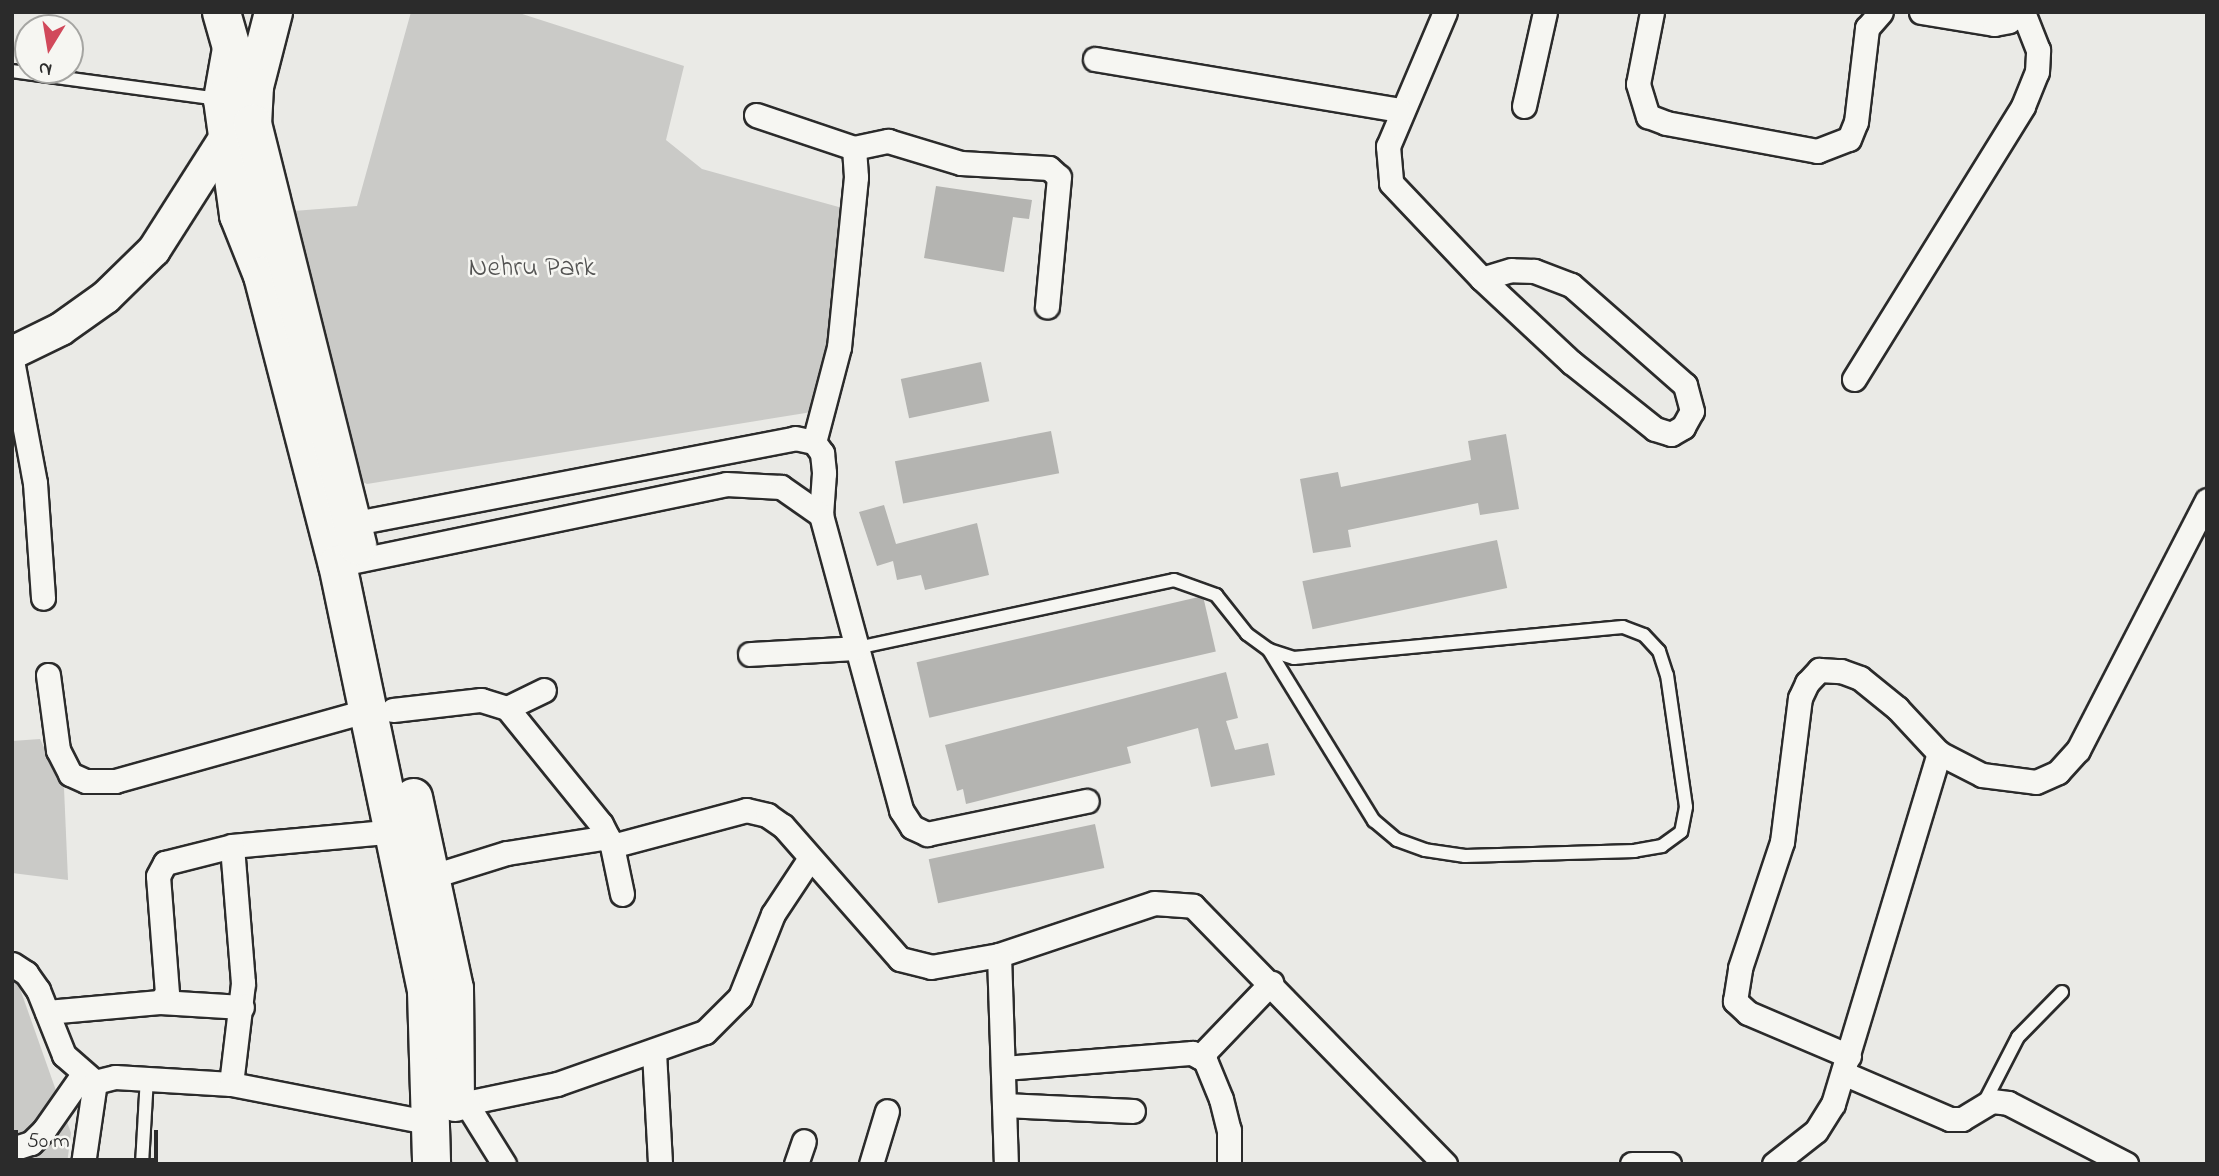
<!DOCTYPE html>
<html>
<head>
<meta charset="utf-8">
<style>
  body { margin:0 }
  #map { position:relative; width:2219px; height:1176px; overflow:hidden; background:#eaeae6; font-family:"Indie Flower",sans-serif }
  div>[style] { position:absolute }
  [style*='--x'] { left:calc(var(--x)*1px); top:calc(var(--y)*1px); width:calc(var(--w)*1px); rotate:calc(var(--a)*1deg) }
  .green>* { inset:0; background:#cacac7 }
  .building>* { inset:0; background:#b4b4b1; transform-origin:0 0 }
  .roads { filter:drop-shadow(2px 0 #2b2b2b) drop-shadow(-2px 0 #2b2b2b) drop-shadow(0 2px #2b2b2b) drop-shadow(0 -2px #2b2b2b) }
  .lane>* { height:12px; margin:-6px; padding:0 6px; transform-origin:6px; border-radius:6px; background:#f6f6f2 }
  .street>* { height:23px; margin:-11.5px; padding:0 11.5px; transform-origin:11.5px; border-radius:11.5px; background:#f6f6f2 }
  .secondary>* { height:32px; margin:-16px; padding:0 16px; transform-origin:16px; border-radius:16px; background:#f6f6f2 }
  .primary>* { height:37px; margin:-18.5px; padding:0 18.5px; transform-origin:18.5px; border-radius:18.5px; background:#f6f6f2 }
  span { translate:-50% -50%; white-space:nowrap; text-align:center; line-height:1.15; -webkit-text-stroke:5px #f6f6f2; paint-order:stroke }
  .park-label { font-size:28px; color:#535352 }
  .frame { position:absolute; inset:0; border:14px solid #2b2b2b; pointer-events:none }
  .north { position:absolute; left:14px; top:14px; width:70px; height:70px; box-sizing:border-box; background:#f6f6f2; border:2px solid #a5a5a2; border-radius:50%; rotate:191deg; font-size:19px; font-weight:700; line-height:28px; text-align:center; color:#2b2b2b }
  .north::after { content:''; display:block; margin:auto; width:24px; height:32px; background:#d1495b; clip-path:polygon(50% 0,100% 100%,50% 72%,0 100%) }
  .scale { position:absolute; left:14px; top:1130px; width:144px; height:32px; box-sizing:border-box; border:4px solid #2b2b2b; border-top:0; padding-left:9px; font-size:21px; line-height:24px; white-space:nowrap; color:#2b2b2b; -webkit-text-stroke:5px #f6f6f2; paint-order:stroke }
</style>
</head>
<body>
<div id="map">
  <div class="green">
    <i style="clip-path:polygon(411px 12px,516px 12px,684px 66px,666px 140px,702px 169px,846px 209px,818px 411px,367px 484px,346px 474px,281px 212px,357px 206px)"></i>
    <i style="clip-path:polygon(40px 739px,64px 788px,68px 880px,12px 873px,12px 741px)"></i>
    <i style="clip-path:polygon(12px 966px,71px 1133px,67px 1164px,12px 1164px)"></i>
  </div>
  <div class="building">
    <i style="clip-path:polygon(936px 186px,1032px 200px,1029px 219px,1013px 217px,1004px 272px,924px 258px)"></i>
    <i style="left:981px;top:362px;width:40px;height:82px;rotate:78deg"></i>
    <i style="left:1051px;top:431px;width:43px;height:159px;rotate:79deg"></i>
    <i style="clip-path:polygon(1506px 434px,1519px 509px,1480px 515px,1478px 503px,1348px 530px,1351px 547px,1313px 553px,1300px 479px,1338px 472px,1341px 487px,1471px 460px,1468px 441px)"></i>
    <i style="clip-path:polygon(884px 505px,896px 544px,977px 523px,989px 575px,925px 590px,921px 575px,897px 580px,893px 561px,877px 566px,859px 512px)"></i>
    <i style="left:1497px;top:540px;width:49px;height:199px;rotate:78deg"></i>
    <i style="left:1203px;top:596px;width:57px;height:294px;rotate:77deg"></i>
    <i style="clip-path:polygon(1226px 672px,1238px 718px,1226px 721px,1235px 750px,1268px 743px,1275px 775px,1211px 787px,1198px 728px,1127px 747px,1131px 763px,966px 804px,963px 789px,957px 791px,945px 745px)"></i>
    <i style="left:1095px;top:824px;width:45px;height:170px;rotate:78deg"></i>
  </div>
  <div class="roads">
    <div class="lane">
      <i style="--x:12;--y:71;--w:210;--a:7.7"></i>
      <i style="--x:857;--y:648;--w:324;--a:-12.1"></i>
      <i style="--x:1174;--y:580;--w:45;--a:19.7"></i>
      <i style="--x:1216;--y:595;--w:50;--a:51.5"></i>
      <i style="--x:1247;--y:634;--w:27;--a:36"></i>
      <i style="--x:1269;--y:650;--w:26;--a:18"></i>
      <i style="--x:1294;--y:658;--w:330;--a:-5.4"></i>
      <i style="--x:1623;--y:627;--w:22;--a:21"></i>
      <i style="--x:1644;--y:635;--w:22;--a:47"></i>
      <i style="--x:1659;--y:651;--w:25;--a:72"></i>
      <i style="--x:1667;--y:675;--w:133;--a:81.8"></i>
      <i style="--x:1686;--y:807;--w:25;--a:101"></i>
      <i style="--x:1681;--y:832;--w:24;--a:144"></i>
      <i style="--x:1662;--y:846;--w:27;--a:170"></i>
      <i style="--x:1635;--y:851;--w:170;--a:178.3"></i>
      <i style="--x:1465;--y:856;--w:40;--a:-171.5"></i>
      <i style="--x:1425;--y:850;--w:30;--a:-160"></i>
      <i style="--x:1397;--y:840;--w:30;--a:-140"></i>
      <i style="--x:1374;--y:821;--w:201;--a:-121.6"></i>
      <i style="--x:1983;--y:1105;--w:76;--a:-62.8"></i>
      <i style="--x:2018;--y:1037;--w:63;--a:-45.6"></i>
      <i style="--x:142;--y:1164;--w:86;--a:-86.7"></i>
    </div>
    <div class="street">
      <i style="--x:1445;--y:12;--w:146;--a:113"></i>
      <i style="--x:1388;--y:146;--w:37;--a:85"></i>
      <i style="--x:1391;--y:183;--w:132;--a:46.5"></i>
      <i style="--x:1482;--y:279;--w:122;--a:43"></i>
      <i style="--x:1571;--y:362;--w:107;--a:38.6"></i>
      <i style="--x:1655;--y:429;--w:17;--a:17"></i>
      <i style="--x:1671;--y:434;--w:14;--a:-30"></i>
      <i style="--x:1683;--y:427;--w:18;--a:-61"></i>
      <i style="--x:1692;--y:411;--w:27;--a:-105"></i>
      <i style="--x:1685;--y:385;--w:152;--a:-138.7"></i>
      <i style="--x:1571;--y:285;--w:40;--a:-159"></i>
      <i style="--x:1534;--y:271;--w:23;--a:-178"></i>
      <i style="--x:1511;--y:270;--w:30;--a:163"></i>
      <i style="--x:1652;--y:12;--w:73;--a:101"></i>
      <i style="--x:1638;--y:84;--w:34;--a:73"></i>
      <i style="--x:1648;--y:116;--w:19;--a:21"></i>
      <i style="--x:1666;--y:123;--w:154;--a:10.5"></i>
      <i style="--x:1817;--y:151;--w:34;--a:-21"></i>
      <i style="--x:1849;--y:139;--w:18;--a:-68"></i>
      <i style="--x:1856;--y:122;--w:95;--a:-83.3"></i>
      <i style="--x:1867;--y:28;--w:21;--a:-49"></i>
      <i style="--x:1921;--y:12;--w:74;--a:9.3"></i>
      <i style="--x:1994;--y:24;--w:15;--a:-11"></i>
      <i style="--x:2009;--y:21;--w:13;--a:-42"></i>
      <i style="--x:1095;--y:59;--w:309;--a:9.5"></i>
      <i style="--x:1524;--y:106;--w:96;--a:-77.4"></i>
      <i style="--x:756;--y:115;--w:103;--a:18.6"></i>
      <i style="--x:854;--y:148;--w:29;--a:86"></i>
      <i style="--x:856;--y:177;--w:171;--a:95.7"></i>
      <i style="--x:839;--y:347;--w:98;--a:104.7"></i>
      <i style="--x:854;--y:148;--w:35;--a:-12"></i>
      <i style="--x:888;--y:141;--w:76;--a:16.8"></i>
      <i style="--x:961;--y:163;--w:88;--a:3.3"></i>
      <i style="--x:1049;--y:168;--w:13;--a:42"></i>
      <i style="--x:1059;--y:177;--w:130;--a:95.3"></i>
      <i style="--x:12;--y:360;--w:125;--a:79.4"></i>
      <i style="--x:35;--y:483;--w:115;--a:86"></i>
      <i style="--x:1854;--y:379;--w:321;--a:-58.2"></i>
      <i style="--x:2023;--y:106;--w:37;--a:-68"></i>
      <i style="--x:2037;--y:72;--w:22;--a:-87"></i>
      <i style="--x:2038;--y:50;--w:41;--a:-111.5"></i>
      <i style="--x:340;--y:526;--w:463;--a:-10.9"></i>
      <i style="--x:795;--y:438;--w:19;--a:12"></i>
      <i style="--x:814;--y:442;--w:14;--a:54"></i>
      <i style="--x:822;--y:453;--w:20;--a:84"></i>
      <i style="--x:824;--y:473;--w:42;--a:94.1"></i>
      <i style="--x:821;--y:515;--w:306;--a:74.8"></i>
      <i style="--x:901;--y:810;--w:20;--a:57"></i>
      <i style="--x:912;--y:827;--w:17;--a:25"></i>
      <i style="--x:927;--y:834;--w:163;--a:-11.7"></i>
      <i style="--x:341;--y:564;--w:393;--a:-11.7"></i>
      <i style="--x:726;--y:484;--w:55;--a:3.1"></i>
      <i style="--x:781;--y:487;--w:49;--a:35"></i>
      <i style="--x:750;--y:654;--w:107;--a:-3.2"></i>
      <i style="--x:48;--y:675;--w:76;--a:82.4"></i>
      <i style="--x:58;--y:750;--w:27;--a:63"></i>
      <i style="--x:70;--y:774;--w:17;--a:24"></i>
      <i style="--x:86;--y:781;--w:29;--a:0"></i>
      <i style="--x:115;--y:781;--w:264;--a:-15.6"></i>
      <i style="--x:507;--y:708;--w:41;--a:-25.9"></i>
      <i style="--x:393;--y:710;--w:89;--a:-6.5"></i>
      <i style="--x:481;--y:700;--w:27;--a:17"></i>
      <i style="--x:507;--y:708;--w:149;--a:51"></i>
      <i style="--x:601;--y:824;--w:25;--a:63"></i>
      <i style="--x:612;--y:846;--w:49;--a:78.2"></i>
      <i style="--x:612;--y:846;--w:139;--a:-15"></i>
      <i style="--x:746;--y:810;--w:22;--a:13"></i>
      <i style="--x:767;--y:815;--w:19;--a:35"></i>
      <i style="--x:783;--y:826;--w:177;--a:48.7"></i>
      <i style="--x:900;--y:959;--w:32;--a:14"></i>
      <i style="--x:931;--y:967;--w:69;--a:-10"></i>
      <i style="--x:999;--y:955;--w:163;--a:-18.5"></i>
      <i style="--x:1154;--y:903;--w:39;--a:4"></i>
      <i style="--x:1193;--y:906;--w:361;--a:45.7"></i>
      <i style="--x:433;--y:876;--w:77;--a:-17.3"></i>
      <i style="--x:507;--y:853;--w:102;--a:-9"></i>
      <i style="--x:999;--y:955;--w:209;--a:88.1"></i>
      <i style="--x:12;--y:964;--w:17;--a:33"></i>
      <i style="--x:26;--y:973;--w:21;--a:55"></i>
      <i style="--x:38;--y:990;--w:70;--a:68.2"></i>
      <i style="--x:64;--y:1055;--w:41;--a:41.1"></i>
      <i style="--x:160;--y:1002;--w:82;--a:3.5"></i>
      <i style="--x:47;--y:1012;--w:113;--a:-5.1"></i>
      <i style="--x:160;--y:1002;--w:11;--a:-52"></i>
      <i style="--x:167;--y:993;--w:117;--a:-94.4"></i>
      <i style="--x:158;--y:876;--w:15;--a:-62"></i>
      <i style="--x:165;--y:863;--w:69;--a:-14.2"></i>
      <i style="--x:232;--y:846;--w:165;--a:-5.2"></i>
      <i style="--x:654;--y:1052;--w:112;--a:86.9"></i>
      <i style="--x:1849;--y:1056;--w:110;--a:-156.9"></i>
      <i style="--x:1748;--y:1013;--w:18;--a:-137"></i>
      <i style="--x:1735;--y:1001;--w:33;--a:-81"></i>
      <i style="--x:1740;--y:968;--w:133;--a:-71.6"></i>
      <i style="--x:1782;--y:842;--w:145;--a:-82.9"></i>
      <i style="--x:1800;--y:698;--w:17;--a:-65"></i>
      <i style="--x:1807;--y:683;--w:18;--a:-47"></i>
      <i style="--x:1819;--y:670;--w:22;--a:3"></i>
      <i style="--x:1841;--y:671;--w:20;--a:20"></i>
      <i style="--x:1860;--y:678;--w:48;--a:39"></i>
      <i style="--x:1897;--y:708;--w:62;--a:47"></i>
      <i style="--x:1939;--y:753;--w:48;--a:27.1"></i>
      <i style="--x:1982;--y:775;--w:54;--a:7.4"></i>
      <i style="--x:2036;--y:782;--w:24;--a:-24"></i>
      <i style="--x:2058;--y:772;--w:30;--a:-48"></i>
      <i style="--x:2078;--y:750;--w:281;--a:-62.7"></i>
      <i style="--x:1200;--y:1057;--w:103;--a:-46.2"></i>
      <i style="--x:1004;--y:1068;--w:189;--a:-4.6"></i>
      <i style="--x:1192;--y:1053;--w:15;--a:28"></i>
      <i style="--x:1205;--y:1060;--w:42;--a:67.7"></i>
      <i style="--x:1221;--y:1099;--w:32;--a:76"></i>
      <i style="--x:1229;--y:1130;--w:34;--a:90"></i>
      <i style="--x:1843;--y:1073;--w:116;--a:23.3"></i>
      <i style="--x:1950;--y:1119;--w:12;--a:0"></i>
      <i style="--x:1962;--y:1119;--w:35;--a:-31"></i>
      <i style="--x:1992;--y:1101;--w:16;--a:7"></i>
      <i style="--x:2008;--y:1103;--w:133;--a:27.3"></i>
      <i style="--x:231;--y:1084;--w:102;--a:-83.2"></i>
      <i style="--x:243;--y:983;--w:137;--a:-94.6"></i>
      <i style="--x:466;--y:1103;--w:93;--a:-11.8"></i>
      <i style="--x:557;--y:1084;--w:157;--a:-19.4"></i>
      <i style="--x:705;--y:1032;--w:49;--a:-45"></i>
      <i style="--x:740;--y:997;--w:89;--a:-68.3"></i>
      <i style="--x:773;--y:914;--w:67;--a:-56.5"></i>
      <i style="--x:455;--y:1104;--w:11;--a:-5"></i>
      <i style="--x:466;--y:1103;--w:72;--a:58.1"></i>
      <i style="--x:1004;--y:1105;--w:129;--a:2.7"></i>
      <i style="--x:12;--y:1149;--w:20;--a:-18"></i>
      <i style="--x:31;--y:1143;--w:18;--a:-45"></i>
      <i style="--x:44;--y:1130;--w:68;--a:-55.1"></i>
      <i style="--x:83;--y:1164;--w:83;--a:-81.7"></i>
      <i style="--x:95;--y:1082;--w:21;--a:-14"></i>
      <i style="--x:115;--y:1077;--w:116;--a:3.5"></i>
      <i style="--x:231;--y:1084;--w:205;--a:11"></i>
      <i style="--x:796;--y:1164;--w:24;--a:-71"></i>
      <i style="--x:871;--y:1164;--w:55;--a:-73.2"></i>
      <i style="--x:1632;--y:1164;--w:37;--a:0"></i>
      <i style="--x:1774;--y:1164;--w:53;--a:-38.2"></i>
      <i style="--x:1816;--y:1131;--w:32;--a:-58"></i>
      <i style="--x:1833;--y:1104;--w:367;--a:-73.2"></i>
    </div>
    <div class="secondary">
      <i style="--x:12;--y:353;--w:55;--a:-26.1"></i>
      <i style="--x:61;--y:329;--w:55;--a:-35.4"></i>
      <i style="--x:106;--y:297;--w:67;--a:-44.4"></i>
      <i style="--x:154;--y:250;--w:134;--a:-57.5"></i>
    </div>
    <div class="primary">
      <i style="--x:221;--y:12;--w:37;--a:74"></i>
      <i style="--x:231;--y:48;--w:52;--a:100"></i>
      <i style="--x:222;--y:99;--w:117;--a:82.1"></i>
      <i style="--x:238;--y:215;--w:65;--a:68.2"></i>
      <i style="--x:262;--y:275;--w:299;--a:75.5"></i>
      <i style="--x:337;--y:564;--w:436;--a:78.2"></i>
      <i style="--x:426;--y:991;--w:173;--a:88.3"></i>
      <i style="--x:273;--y:12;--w:76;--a:104.4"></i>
      <i style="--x:254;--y:86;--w:37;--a:93"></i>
      <i style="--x:252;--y:123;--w:435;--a:76"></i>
      <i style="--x:413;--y:797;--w:195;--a:77.9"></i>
      <i style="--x:454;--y:988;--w:114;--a:89.5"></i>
    </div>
  </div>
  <div class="park-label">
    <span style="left:532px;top:269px">Nehru Park</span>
  </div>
  <div class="frame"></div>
  <div class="north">N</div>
  <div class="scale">50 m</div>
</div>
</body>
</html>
